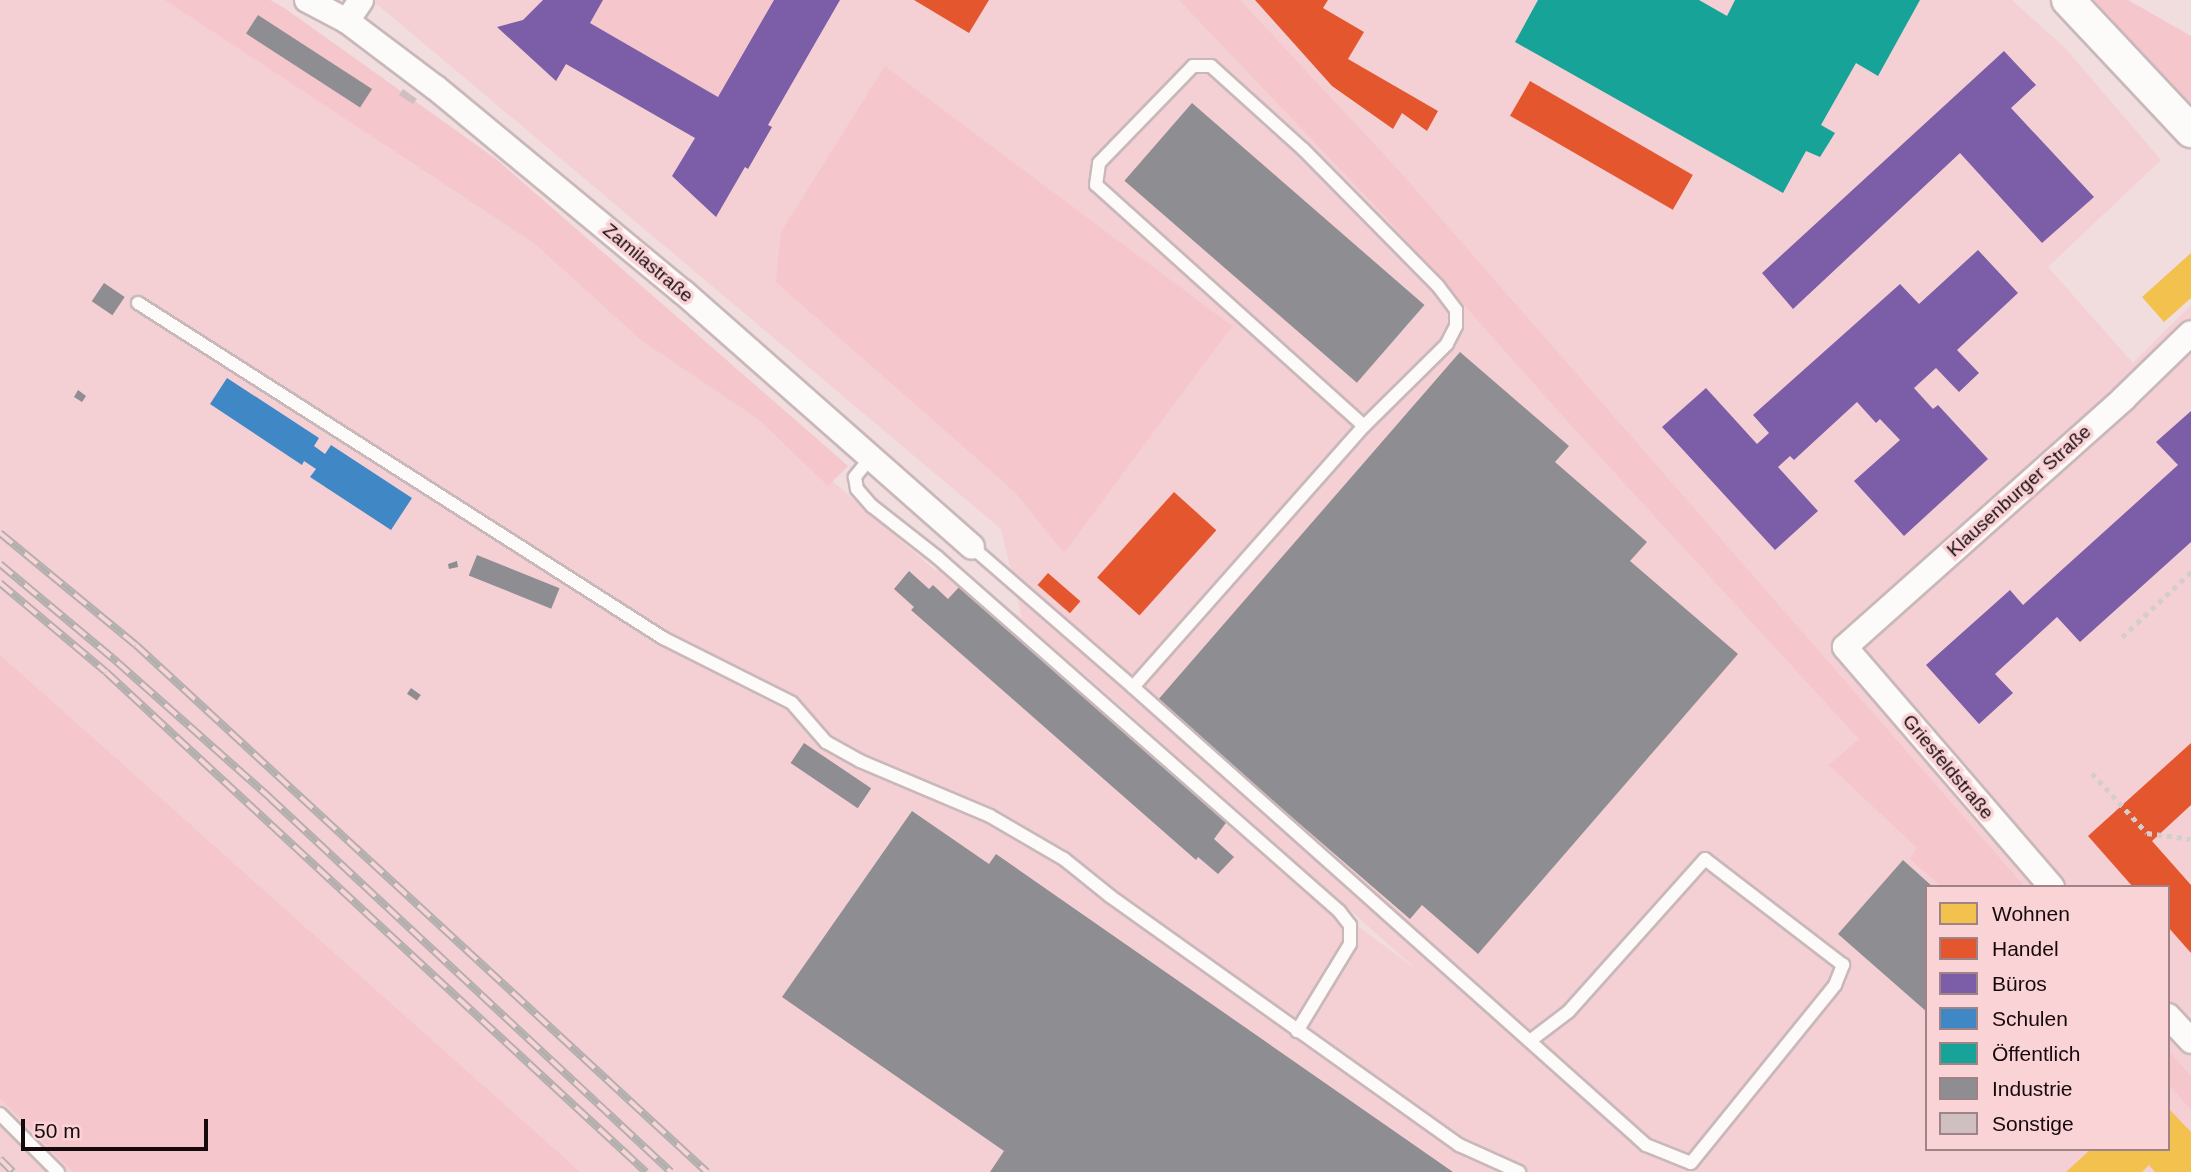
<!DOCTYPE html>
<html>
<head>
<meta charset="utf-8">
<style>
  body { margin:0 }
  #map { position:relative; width:2191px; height:1172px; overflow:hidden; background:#f1dcde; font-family:Helvetica,sans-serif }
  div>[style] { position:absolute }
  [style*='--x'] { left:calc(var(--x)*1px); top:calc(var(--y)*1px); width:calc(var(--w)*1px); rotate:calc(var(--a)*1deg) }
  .built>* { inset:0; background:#f4d0d4 }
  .green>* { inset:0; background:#f5c6cb }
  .homes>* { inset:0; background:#f2c14e }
  .shops>* { inset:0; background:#e4572e; transform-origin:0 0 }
  .offices>* { inset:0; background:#7b5ea7 }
  .schools>* { inset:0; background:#3f88c5 }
  .public>* { inset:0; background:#17a398 }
  .industry>* { inset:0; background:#8d8d92; transform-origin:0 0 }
  .building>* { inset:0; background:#d0bfc1 }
  .path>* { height:4.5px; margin-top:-2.25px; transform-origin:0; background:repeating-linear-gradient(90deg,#d3cdce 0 5px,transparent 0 10px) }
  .roads { filter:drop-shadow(2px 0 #c9b8ba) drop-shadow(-2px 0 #c9b8ba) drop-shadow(0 2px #c9b8ba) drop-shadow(0 -2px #c9b8ba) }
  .service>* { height:12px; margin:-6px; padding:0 6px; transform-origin:6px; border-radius:6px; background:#fdfafa }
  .minor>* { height:24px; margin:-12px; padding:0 12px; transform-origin:12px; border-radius:12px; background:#fdfafa }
  .tertiary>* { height:32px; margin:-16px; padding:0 16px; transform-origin:16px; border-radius:16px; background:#fdfafa }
  .rail>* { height:8px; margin-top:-4px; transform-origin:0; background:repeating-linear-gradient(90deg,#fad3d7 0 16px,#b4afaf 0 32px); box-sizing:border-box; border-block:2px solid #b4afaf }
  span { translate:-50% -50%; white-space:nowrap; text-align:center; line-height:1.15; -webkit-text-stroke:7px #fad3d7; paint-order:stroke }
  .street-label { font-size:19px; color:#170a0c }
  .legend { position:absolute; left:1925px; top:885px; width:245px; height:266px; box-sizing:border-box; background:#fad3d7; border:2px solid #9f8386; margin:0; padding:9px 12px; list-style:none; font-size:21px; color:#170a0c }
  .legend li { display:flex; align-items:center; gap:14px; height:35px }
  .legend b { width:35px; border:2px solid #9f8386 }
  .scale { position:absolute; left:21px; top:1119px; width:187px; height:32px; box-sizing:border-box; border:4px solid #170a0c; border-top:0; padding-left:9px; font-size:21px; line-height:24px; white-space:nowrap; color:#170a0c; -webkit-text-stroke:5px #fad3d7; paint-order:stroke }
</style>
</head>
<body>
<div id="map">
  <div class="built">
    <i style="clip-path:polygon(evenodd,0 0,191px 0,544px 231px,936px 571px,942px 565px,1022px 618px,1001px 529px,378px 5px,367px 0,2012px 0,2066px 49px,2161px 160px,2048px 267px,2133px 363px,2191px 305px,2191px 1172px,0 1172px,0 0,1060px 652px,1387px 943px,1417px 970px,1284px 872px,1229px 824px,1234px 814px,1060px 652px,0 0,1927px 887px,2168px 887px,2168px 1149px,1927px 1149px,1927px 887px)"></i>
  </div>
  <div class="green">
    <i style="clip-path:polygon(165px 0,270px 0,283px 7px,496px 159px,848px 466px,828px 486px,758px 419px,641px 340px,534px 243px)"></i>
    <i style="clip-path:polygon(603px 0,774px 0,718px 97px,590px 23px)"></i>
    <i style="clip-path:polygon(1179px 0,1240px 0,1402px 174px,2025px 887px,1942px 887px,1910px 859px,1917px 848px,1829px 765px,1859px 739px,1570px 424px,1380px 211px)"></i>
    <i style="clip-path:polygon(2094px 0,2128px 0,2191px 36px,2191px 107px)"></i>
    <i style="clip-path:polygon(885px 66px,1232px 326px,1064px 553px,1015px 492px,776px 282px,781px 232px)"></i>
    <i style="clip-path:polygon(0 655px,580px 1172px,73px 1172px,0 1098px)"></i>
    <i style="clip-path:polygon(2168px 1050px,2191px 1076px,2191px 1110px,2168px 1084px)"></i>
  </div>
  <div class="homes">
    <i style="clip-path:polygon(2191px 253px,2191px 298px,2164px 322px,2142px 297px)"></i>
    <i style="clip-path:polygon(2168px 1108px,2191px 1132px,2191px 1172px,2155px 1172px,2149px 1165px,2142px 1172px,2066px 1172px,2091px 1149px,2168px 1149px)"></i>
  </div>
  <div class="shops">
    <i style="clip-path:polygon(914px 0,989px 0,969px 33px)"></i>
    <i style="clip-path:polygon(1255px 0,1328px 0,1323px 8px,1364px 32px,1348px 59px,1438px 111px,1427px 131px,1402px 113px,1393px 129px,1332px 86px)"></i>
    <i style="left:1530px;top:81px;width:188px;height:40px;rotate:30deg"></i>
    <i style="left:1174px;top:492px;width:57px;height:115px;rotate:42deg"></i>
    <i style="left:1048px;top:573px;width:43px;height:16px;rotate:41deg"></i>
    <i style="clip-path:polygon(2191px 743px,2191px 805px,2152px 841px,2191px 885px,2191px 953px,2168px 927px,2168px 887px,2133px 887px,2088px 836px)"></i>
  </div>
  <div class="offices">
    <i style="clip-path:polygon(543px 0,603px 0,590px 23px,718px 97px,774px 0,840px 0,768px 125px,772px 127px,748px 169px,745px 167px,716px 217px,672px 176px,695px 138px,566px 64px,556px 81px,497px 27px,523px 20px)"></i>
    <i style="clip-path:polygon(2004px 51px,2036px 85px,2011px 108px,2094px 197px,2042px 243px,1960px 153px,1793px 309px,1762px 273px)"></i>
    <i style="clip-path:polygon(1978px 250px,2018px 293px,1957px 350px,1979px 373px,1959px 392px,1936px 368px,1914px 388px,1933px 409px,1938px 405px,1988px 459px,1904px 536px,1854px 481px,1900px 440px,1880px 419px,1876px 423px,1857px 402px,1794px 460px,1790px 456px,1778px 467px,1818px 511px,1775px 550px,1662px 427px,1706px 388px,1757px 444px,1769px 433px,1753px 415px,1900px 284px,1919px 304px)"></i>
    <i style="clip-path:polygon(2191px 411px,2191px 542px,2080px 642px,2057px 617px,1995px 674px,2013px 693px,1979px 724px,1926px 665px,2010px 590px,2023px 605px,2178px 465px,2156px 442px)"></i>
  </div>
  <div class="schools">
    <i style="clip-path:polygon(227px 378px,319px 438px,314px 446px,325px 454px,331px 445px,412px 498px,391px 530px,310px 477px,316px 469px,304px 461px,302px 465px,210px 404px)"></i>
  </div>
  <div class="public">
    <i style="clip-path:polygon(1538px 0,1699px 0,1727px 16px,1735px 0,1920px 0,1878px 76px,1856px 63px,1821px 125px,1835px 133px,1820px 157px,1806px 151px,1783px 193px,1515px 42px)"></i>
  </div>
  <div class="industry">
    <i style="left:258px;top:15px;width:136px;height:22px;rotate:33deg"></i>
    <i style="left:1192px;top:103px;width:308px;height:103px;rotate:41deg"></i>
    <i style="left:104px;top:283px;width:25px;height:22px;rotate:34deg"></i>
    <i style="clip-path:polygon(1460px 352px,1569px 446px,1555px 462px,1647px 542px,1630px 561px,1738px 654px,1478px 954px,1422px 905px,1410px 919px,1157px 701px)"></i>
    <i style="clip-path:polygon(78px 390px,86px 396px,82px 402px,74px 397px)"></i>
    <i style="left:477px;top:555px;width:89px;height:22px;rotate:22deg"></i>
    <i style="clip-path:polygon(457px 561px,458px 567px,449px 569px,448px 564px)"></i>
    <i style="clip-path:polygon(909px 571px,929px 589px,933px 585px,948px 599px,960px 586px,1228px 820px,1214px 839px,1234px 857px,1218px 874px,1198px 857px,1196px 860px,911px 610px,914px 607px,894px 589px)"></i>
    <i style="left:411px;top:688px;width:12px;height:7px;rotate:35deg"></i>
    <i style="left:804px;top:743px;width:81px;height:24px;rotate:34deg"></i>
    <i style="clip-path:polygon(912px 811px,989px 864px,996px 854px,1453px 1172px,990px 1172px,1004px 1151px,782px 997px)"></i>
    <i style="clip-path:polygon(1903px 860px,1933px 887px,1927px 887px,1927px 1012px,1838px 934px)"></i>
  </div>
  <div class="building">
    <i style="clip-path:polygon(403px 89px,417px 99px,413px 104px,399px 95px)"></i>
  </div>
  <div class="path">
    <i style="--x:2122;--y:637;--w:95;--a:-43.3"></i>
    <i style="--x:2092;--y:773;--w:81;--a:47.5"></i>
    <i style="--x:2147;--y:833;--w:44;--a:7.8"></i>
  </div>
  <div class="roads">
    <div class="service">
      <i style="--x:138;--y:303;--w:623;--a:32.54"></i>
      <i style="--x:663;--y:638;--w:144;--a:26.7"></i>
      <i style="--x:792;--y:703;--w:52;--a:48.9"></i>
      <i style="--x:826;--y:742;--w:39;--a:29"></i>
      <i style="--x:860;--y:761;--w:141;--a:22.9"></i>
      <i style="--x:990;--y:816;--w:86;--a:30.2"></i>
      <i style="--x:1064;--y:859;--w:59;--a:38.8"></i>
      <i style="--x:1110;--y:896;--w:429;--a:35.5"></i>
      <i style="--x:1459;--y:1145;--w:66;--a:24.2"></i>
      <i style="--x:871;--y:457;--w:26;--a:129"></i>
      <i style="--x:855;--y:477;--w:12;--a:81"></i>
      <i style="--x:857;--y:489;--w:23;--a:49"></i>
      <i style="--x:872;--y:506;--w:83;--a:38.1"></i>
      <i style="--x:937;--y:557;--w:536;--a:41.37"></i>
      <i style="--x:1339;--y:911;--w:18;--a:52"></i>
      <i style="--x:1350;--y:925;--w:19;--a:90"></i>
      <i style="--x:1350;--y:944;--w:102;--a:121.3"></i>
      <i style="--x:972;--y:547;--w:213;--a:41"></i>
      <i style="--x:1133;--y:687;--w:688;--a:41.76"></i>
      <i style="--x:1646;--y:1145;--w:48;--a:21.8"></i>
      <i style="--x:1691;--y:1163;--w:229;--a:-51"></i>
      <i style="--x:1835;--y:985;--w:22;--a:-68"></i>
      <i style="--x:1843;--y:965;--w:174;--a:-142.5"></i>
      <i style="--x:1705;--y:859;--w:205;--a:131.8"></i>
      <i style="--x:1568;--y:1012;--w:48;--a:142.7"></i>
      <i style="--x:1133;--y:687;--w:349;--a:-48.5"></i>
      <i style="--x:1364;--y:426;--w:360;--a:-138"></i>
      <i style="--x:1096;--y:185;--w:22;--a:-82"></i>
      <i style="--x:1099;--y:163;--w:135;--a:-45.9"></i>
      <i style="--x:1193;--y:66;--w:18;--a:0"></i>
      <i style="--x:1211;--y:66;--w:124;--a:42.1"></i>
      <i style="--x:1303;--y:149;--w:192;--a:45.4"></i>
      <i style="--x:1438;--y:286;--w:30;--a:53"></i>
      <i style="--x:1456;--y:310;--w:16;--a:90"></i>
      <i style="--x:1456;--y:326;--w:20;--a:117"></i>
      <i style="--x:1447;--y:344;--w:117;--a:135.3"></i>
      <i style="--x:0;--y:1114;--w:82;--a:45"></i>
    </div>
    <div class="minor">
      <i style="--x:307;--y:0;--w:45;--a:27.7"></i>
      <i style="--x:347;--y:21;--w:111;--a:37"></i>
      <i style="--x:436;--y:88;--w:320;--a:39.6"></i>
      <i style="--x:683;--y:292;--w:385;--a:41.4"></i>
      <i style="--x:347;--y:21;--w:25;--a:-56"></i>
      <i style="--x:2052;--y:887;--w:317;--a:-130.8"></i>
      <i style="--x:1845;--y:647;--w:374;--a:-41.7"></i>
      <i style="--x:2124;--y:398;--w:93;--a:-44.1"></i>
      <i style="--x:2168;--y:1016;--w:34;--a:47"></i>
    </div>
    <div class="tertiary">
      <i style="--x:2068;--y:0;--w:180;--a:46.8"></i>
    </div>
  </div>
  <div class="rail">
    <i style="--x:0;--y:533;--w:176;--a:39.5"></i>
    <i style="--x:136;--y:645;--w:777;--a:42.71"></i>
    <i style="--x:0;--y:564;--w:153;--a:39.9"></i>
    <i style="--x:117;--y:662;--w:205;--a:41.6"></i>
    <i style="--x:270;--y:798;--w:548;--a:43"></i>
    <i style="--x:0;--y:583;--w:138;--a:40"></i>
    <i style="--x:106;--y:672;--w:736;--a:42.8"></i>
    <i style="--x:0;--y:1159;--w:18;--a:45"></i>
  </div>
  <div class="street-label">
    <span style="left:648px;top:263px;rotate:40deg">Zamilastraße</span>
    <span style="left:2019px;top:491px;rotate:-42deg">Klausenburger Straße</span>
    <span style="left:1948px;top:767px;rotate:50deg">Griesfeldstraße</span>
  </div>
  <ul class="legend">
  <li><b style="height:19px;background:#f2c14e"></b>Wohnen</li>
  <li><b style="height:19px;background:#e4572e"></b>Handel</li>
  <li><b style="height:19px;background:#7b5ea7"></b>Büros</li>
  <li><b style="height:19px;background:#3f88c5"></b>Schulen</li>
  <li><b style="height:19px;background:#17a398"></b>Öffentlich</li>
  <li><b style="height:19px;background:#8d8d92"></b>Industrie</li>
  <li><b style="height:19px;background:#d0bfc1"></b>Sonstige</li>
  </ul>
  <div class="scale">50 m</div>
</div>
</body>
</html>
